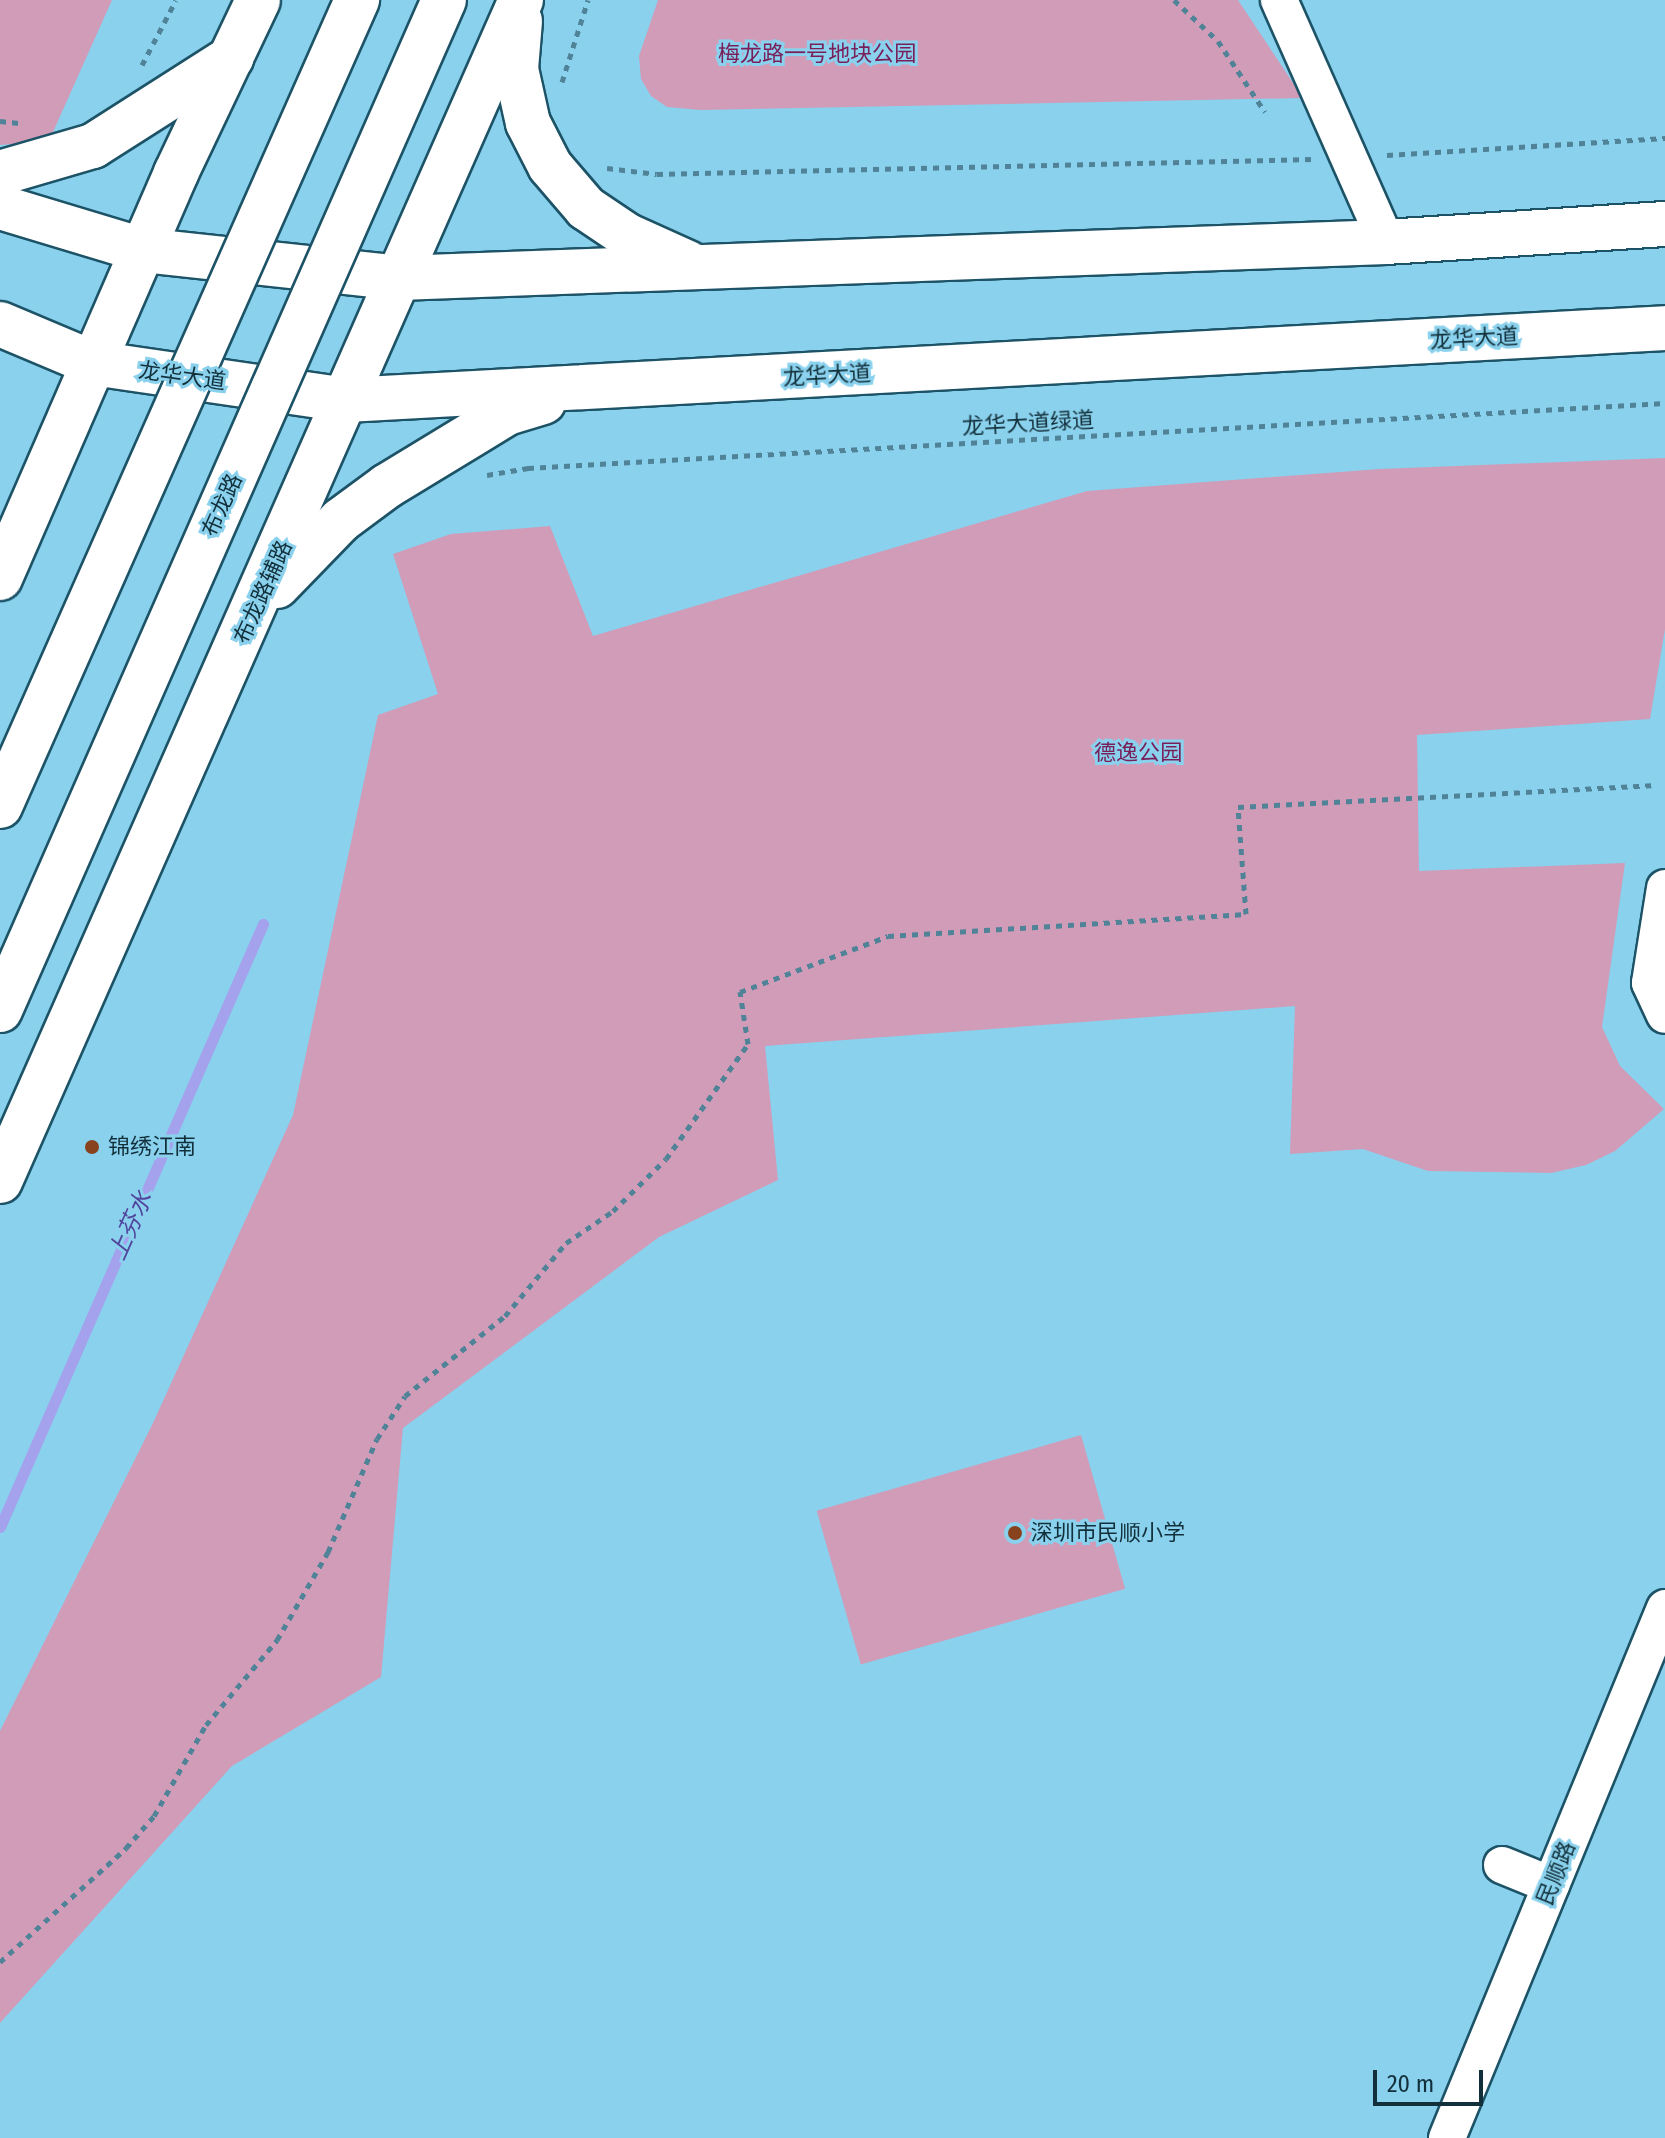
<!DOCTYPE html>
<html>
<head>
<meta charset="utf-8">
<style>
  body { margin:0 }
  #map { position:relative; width:1665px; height:2138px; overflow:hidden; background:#8ad1ed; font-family:"Fira Sans Condensed","Noto Sans SC",sans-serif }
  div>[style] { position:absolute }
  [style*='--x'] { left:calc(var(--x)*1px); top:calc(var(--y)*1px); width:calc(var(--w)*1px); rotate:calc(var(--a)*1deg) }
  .green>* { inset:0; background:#d09cb8; transform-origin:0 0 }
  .stream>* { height:11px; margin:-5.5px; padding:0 5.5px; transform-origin:5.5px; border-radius:5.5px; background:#a4a1ed }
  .path>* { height:5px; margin-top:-2.5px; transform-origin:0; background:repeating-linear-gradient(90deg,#508397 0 6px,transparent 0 12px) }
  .roads { filter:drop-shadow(2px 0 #1d5367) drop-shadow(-2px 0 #1d5367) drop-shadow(0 2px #1d5367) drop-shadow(0 -2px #1d5367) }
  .minor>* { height:36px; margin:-18px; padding:0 18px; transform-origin:18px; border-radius:18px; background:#fff }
  .major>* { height:44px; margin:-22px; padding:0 22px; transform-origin:22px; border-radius:22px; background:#fff }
  .bridges { filter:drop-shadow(2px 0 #1d5367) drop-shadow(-2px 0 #1d5367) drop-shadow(0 2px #1d5367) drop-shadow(0 -2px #1d5367) }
  .major-bridge>* { height:44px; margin:-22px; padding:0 22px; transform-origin:22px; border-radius:22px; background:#fff }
  .dots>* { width:22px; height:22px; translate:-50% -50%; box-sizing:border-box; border:4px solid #8ad1ed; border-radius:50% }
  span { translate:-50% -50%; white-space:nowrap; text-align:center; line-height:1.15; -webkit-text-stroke:6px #8ad1ed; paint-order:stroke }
  .park-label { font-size:22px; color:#781e59 }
  .street-label { font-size:22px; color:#12303b }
  .poi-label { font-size:22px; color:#12303b }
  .left { translate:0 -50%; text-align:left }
  .water-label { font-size:24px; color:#51459e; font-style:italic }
  .scale { position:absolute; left:1373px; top:2070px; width:110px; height:36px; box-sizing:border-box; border:4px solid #12303b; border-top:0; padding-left:10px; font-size:24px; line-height:28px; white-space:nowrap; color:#12303b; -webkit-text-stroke:6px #8ad1ed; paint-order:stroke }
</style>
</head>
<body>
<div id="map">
  <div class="green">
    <i style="clip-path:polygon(0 0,112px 0,49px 141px,0 145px)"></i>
    <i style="clip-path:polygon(658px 0,1238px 0,1303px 98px,701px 110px,667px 107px,651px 96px,641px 79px,639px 56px)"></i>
    <i style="clip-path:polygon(1665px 458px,1665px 629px,1650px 719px,1417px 735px,1419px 871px,1625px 863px,1602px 1027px,1620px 1066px,1664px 1109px,1615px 1151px,1586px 1165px,1551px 1173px,1428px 1171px,1363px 1149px,1290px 1154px,1295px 1006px,765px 1046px,778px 1180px,659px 1237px,403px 1428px,381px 1677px,232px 1766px,0 2023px,0 1731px,153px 1423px,293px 1115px,378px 715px,438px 694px,393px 554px,451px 534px,550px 526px,593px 636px,1087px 491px,1380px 469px)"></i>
    <i style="left:1081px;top:1435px;width:160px;height:275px;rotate:74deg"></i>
  </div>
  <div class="stream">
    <i style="--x:0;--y:1527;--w:658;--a:-66.44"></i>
  </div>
  <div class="path">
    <i style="--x:1174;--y:0;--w:60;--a:43"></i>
    <i style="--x:1218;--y:41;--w:85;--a:56.5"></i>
    <i style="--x:142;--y:65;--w:73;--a:-62.4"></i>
    <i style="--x:562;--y:82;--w:86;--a:-72.4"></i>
    <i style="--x:0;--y:121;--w:19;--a:6"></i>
    <i style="--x:1387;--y:155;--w:279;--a:-3.5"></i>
    <i style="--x:607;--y:168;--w:50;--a:6.8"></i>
    <i style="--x:657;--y:174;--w:656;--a:-1.31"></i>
    <i style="--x:487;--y:475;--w:42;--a:-9.7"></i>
    <i style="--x:528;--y:468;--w:1139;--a:-3.27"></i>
    <i style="--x:0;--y:1962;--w:170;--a:-42.1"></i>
    <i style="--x:126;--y:1848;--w:43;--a:-48.8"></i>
    <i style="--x:154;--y:1816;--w:105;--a:-60.3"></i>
    <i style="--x:206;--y:1725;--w:111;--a:-50.1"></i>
    <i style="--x:277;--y:1640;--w:102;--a:-59.9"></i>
    <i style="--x:328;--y:1552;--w:123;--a:-66.6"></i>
    <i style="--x:377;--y:1439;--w:51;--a:-56.9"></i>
    <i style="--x:405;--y:1396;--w:128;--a:-38.7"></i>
    <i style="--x:505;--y:1316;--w:95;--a:-50.1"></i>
    <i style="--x:566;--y:1243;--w:57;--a:-34.2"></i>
    <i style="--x:613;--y:1211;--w:74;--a:-44.5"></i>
    <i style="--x:666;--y:1159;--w:141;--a:-54.5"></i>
    <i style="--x:748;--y:1044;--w:53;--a:-98.7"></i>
    <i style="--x:740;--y:992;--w:158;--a:-20.7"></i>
    <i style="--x:888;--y:936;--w:359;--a:-3.5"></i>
    <i style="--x:1246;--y:914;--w:107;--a:-94.3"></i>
    <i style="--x:1238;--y:807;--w:414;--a:-3"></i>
  </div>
  <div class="roads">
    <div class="minor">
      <i style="--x:1279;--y:0;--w:265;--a:66.1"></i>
      <i style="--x:1665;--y:888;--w:96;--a:99"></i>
      <i style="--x:1650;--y:983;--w:35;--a:65"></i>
      <i style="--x:1502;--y:1865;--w:53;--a:22.2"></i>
      <i style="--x:1447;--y:2138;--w:573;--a:-67.64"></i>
    </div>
    <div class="major">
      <i style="--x:520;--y:21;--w:48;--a:94.8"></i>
      <i style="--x:516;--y:69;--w:55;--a:77.5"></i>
      <i style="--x:528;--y:123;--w:48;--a:62.9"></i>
      <i style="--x:550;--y:166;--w:55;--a:49.4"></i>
      <i style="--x:586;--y:208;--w:48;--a:34"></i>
      <i style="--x:626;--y:235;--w:68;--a:24.3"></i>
      <i style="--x:0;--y:173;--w:97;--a:-16.2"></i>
      <i style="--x:93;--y:146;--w:164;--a:-32.5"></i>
      <i style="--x:0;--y:207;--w:148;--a:16.8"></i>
      <i style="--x:142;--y:250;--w:259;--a:6.2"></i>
      <i style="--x:399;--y:278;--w:988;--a:-2.09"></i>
      <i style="--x:1386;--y:242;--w:280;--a:-3.7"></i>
      <i style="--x:0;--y:324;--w:101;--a:22.8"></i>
      <i style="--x:93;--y:363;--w:256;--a:8.3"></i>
      <i style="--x:346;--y:400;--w:1321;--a:-3.12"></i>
      <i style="--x:0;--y:578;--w:442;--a:-66.5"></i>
      <i style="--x:176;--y:173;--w:191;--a:-64.6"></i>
      <i style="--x:277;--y:586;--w:92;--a:-45.9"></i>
      <i style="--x:341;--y:520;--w:57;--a:-36.5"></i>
      <i style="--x:387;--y:486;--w:140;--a:-31.3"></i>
      <i style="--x:507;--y:413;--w:38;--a:-17"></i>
      <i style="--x:0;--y:1181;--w:1291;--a:-66.2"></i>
    </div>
  </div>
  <div class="bridges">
    <div class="major-bridge">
      <i style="--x:0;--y:806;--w:882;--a:-66.11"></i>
      <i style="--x:0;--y:1010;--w:1103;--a:-66.27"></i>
    </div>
  </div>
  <div class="dots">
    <i style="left:92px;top:1147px;background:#88421e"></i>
    <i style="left:1015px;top:1533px;background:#88421e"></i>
  </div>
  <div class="park-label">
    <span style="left:817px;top:54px">梅龙路一号地块公园</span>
    <span style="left:1138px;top:753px">德逸公园</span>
  </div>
  <div class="street-label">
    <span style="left:1474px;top:338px;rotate:-3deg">龙华大道</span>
    <span style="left:827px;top:375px;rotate:-3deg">龙华大道</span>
    <span style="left:182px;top:376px;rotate:8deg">龙华大道</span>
    <span style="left:1028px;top:423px;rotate:-3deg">龙华大道绿道</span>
    <span style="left:222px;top:505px;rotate:-66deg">布龙路</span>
    <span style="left:263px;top:592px;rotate:-66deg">布龙路辅路</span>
    <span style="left:1556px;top:1873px;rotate:-68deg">民顺路</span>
  </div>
  <div class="poi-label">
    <span class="left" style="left:108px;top:1147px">锦绣江南</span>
    <span class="left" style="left:1031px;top:1533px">深圳市民顺小学</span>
  </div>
  <div class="water-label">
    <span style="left:131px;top:1226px;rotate:-66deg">上芬水</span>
  </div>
  <div class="scale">20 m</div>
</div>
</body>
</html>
